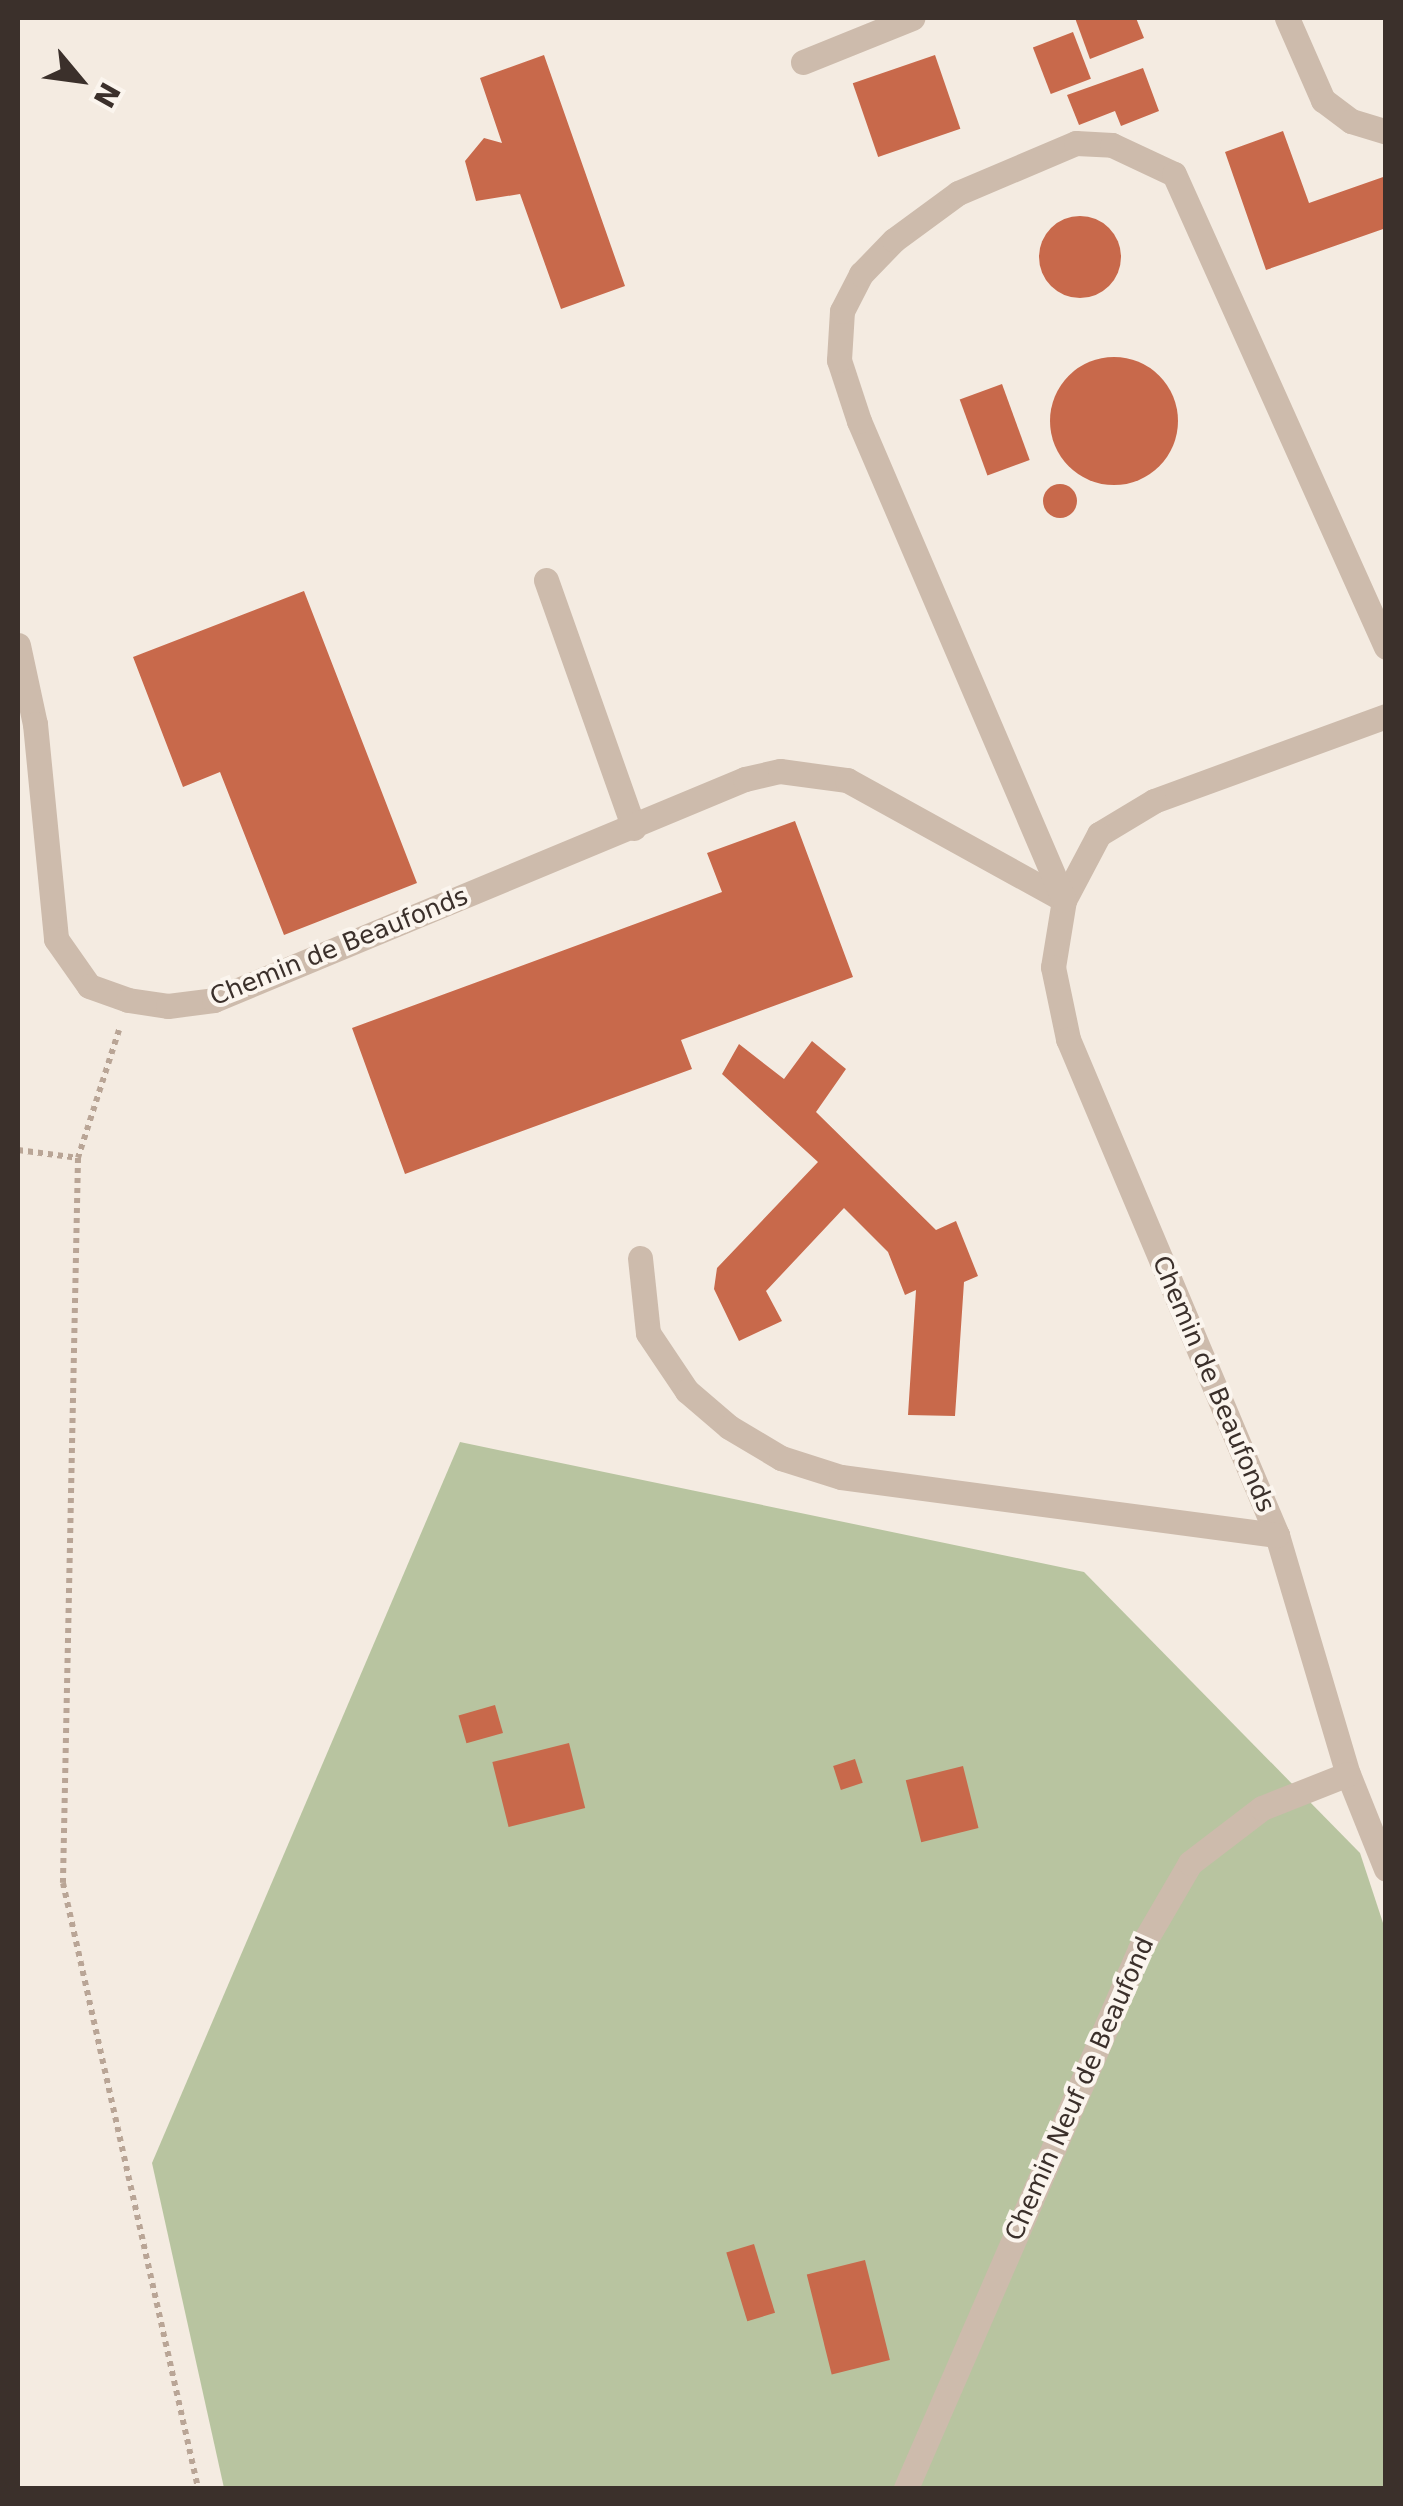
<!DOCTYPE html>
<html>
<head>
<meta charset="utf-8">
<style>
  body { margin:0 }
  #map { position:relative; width:1403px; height:2506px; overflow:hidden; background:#f4ebe1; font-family:"DejaVu Sans",sans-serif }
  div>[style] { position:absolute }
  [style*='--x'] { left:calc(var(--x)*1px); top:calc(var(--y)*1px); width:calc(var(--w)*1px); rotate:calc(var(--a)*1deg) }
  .green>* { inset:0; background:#b8c4a0 }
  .building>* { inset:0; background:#c8694b; transform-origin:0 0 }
  .round { border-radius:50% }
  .path>* { height:6px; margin-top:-3px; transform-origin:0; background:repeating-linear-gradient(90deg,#b9a596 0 5px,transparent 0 10px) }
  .service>* { height:25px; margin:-12.5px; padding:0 12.5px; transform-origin:12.5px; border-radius:12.5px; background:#cdbbac }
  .minor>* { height:25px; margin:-12.5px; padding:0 12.5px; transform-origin:12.5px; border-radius:12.5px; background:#cdbbac }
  span { translate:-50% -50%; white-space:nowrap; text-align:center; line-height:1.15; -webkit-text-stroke:8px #fbf5ee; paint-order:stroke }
  .street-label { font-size:25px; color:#3b302b }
  .frame { position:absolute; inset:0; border:20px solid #3b302b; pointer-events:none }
  .north { position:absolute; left:30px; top:30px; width:100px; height:100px; -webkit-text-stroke:8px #fbf5ee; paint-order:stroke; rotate:119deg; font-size:28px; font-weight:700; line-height:40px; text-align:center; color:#3b302b }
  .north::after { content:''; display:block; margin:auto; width:35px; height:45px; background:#3b302b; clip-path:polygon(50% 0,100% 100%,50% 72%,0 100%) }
</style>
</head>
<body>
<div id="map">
  <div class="green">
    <i style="clip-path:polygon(460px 1442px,1084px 1572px,1360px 1853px,1385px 1929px,1385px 2488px,224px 2488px,152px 2163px)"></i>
  </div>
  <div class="building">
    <i style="clip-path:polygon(1075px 18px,1136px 18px,1144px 38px,1090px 59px)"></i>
    <i style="left:1073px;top:32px;width:50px;height:43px;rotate:69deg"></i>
    <i style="clip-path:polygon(544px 55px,625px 286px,561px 309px,520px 194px,476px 201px,465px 161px,484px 138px,502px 143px,480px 78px)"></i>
    <i style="left:935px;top:55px;width:78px;height:87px;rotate:71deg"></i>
    <i style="clip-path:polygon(1143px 68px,1159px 111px,1121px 126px,1115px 111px,1079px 125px,1067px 95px)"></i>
    <i style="clip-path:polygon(1283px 131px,1309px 203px,1386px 176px,1386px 228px,1266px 270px,1225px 152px)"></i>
    <i class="round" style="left:1039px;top:216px;width:82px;height:82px"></i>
    <i class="round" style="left:1050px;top:357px;width:128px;height:128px"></i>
    <i style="left:1002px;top:384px;width:81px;height:45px;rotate:70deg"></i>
    <i class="round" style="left:1043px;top:484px;width:34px;height:34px"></i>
    <i style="clip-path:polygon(304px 591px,417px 883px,284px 935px,220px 772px,183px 787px,133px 657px)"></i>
    <i style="clip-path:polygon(795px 821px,853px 977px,681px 1040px,692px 1069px,405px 1174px,352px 1028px,722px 892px,707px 853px)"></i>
    <i style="clip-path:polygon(812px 1041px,846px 1069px,816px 1112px,936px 1230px,956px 1221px,978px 1276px,964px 1282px,955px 1416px,908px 1415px,916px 1290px,905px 1295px,888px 1252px,844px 1208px,766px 1291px,782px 1321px,739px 1341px,714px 1289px,717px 1268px,818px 1162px,722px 1074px,739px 1044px,784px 1079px)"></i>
    <i style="left:495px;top:1705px;width:29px;height:38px;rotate:74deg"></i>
    <i style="left:569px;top:1743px;width:67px;height:79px;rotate:76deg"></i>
    <i style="left:855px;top:1759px;width:25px;height:23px;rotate:72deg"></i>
    <i style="left:963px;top:1766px;width:64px;height:59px;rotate:76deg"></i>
    <i style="left:754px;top:2244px;width:72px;height:29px;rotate:73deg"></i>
    <i style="left:865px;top:2260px;width:103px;height:60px;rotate:76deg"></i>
  </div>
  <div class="path">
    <i style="--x:119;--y:1030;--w:134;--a:107.8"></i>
    <i style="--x:78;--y:1158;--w:725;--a:91.19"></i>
    <i style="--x:63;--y:1883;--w:620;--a:77.42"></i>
    <i style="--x:18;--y:1150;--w:61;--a:7.6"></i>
  </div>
  <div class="service">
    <i style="--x:1287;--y:18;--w:90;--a:66.3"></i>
    <i style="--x:1323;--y:100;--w:35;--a:37"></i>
    <i style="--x:1351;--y:121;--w:37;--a:17"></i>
    <i style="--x:803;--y:62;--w:118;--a:-22"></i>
    <i style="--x:546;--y:580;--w:263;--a:70.5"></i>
    <i style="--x:18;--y:645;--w:81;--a:77.9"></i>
    <i style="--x:35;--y:724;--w:216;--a:84.4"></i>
    <i style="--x:56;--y:939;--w:57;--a:54.9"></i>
    <i style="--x:89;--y:986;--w:41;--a:19.7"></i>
    <i style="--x:128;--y:1000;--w:40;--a:8.5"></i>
    <i style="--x:168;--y:1006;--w:46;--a:-7.4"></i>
    <i style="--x:214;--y:1000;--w:575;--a:-22.6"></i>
    <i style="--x:745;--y:779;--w:36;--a:-13"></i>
    <i style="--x:780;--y:771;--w:68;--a:7.7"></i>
    <i style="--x:847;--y:780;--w:248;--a:28.9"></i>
    <i style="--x:1386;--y:716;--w:247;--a:159.9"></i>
    <i style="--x:1154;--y:801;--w:64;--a:149"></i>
    <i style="--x:1099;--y:834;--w:75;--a:117.9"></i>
    <i style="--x:1064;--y:900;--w:68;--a:99.3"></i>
    <i style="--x:1053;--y:967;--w:74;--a:78.2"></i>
    <i style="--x:1068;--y:1039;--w:538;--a:67.15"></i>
    <i style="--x:1277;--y:1535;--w:249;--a:73.5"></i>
    <i style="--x:1348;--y:1774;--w:102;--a:68.2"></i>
    <i style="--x:1064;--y:900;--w:521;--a:-113.17"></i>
    <i style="--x:859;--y:421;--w:64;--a:-108.2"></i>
    <i style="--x:839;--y:360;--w:49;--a:-86.5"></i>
    <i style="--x:842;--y:311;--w:42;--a:-62.8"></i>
    <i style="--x:861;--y:274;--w:47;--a:-45.9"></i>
    <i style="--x:894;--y:240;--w:79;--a:-36.3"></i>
    <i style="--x:958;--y:193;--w:128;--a:-23"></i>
    <i style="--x:1076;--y:143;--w:36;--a:3"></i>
    <i style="--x:1112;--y:145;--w:68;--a:25.1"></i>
    <i style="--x:1174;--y:174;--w:518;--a:65.86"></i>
    <i style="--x:640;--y:1258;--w:75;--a:83.9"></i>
    <i style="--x:648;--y:1333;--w:70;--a:56.1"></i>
    <i style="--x:687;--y:1391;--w:55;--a:40.6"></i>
    <i style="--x:729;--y:1427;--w:61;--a:30.8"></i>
    <i style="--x:781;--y:1458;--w:63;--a:17.6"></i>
    <i style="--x:841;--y:1477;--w:440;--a:7.6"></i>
  </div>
  <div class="minor">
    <i style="--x:906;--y:2488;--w:588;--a:-66.53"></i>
    <i style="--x:1140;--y:1949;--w:99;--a:-59.8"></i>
    <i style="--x:1190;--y:1863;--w:91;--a:-37.4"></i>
    <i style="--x:1262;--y:1808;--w:92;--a:-21.6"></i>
  </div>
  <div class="street-label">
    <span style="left:339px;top:947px;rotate:-22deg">Chemin de Beaufonds</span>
    <span style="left:1213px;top:1384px;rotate:67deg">Chemin de Beaufonds</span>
    <span style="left:1080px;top:2089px;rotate:-66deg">Chemin Neuf de Beaufond</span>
  </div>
  <div class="frame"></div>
  <div class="north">N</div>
</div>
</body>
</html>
